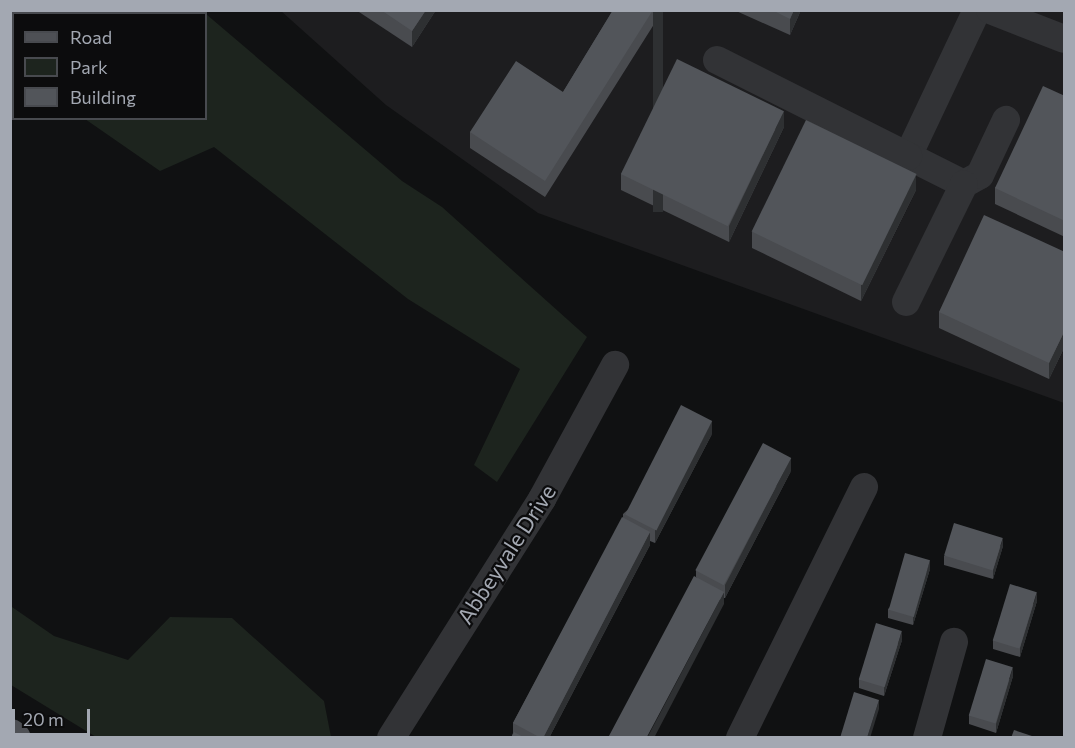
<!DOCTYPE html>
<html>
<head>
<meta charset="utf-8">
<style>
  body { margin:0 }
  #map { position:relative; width:1075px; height:748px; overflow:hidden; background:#101112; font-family:Commissioner,sans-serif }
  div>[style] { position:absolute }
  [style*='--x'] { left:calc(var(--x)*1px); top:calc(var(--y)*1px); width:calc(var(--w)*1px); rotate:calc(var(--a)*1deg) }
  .built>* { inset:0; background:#1d1d1f }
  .green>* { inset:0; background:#1d241e }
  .minor>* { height:28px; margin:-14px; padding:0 14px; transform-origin:14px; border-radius:14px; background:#323336 }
  .major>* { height:33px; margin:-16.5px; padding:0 16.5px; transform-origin:16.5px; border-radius:16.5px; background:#4e5055 }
  .wall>* { inset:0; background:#494b4f }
  .shaded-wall>* { inset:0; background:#2e3032; transform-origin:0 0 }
  .building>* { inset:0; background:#52555a; transform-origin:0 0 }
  span { translate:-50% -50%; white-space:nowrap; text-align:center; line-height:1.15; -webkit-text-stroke:4.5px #0c0c0d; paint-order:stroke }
  .street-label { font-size:22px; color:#a3a8b2 }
  .frame { position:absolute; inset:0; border:12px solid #a3a8b2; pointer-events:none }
  .legend { position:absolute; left:12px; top:12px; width:195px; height:108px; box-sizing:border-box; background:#0c0c0d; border:2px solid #484a4f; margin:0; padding:8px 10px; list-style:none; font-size:18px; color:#a3a8b2 }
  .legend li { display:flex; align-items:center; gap:12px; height:30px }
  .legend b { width:30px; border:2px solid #484a4f }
  .scale { position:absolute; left:12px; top:709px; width:78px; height:27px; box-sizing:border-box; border:3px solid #a3a8b2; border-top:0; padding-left:8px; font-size:18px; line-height:21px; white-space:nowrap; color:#a3a8b2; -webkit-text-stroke:4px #0c0c0d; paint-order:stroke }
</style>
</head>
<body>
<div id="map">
  <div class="built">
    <i style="clip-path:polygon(281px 11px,1064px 11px,1064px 403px,538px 213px,386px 105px)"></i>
  </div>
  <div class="green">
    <i style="clip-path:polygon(201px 10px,205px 13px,46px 11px,46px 10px)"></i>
    <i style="clip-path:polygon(206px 14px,402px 181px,442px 207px,587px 337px,497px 482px,474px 465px,520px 369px,408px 299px,214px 147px,160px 171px,85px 119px,206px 118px)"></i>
    <i style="clip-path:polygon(12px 607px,54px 636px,128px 660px,170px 617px,232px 618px,324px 701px,331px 737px,96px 737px,11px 685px)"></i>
  </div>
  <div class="minor">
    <i style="--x:977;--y:10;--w:161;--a:115.3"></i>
    <i style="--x:908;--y:156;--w:63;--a:26.6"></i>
    <i style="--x:964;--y:184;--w:18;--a:-29"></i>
    <i style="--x:980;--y:175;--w:61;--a:-64.7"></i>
    <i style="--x:990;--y:10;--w:79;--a:21.4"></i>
    <i style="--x:717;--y:60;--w:214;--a:26.7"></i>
    <i style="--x:906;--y:302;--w:131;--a:-63.8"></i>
    <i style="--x:391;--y:738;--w:283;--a:-57.7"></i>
    <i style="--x:542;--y:499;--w:153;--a:-61.4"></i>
    <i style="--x:740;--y:738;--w:280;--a:-63.7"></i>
    <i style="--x:927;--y:738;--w:100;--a:-74.3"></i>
  </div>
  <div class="major">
    <i style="--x:10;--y:735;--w:5;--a:37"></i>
  </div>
  <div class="wall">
    <i style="clip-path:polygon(356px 10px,436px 10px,412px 47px)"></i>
    <i style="clip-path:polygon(613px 10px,663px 10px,545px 197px,470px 148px,470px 132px,563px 92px)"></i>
    <i style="clip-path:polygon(734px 10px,801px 10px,790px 35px)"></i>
    <i style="clip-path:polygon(1065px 96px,1065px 237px,995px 204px,995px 188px)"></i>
    <i style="clip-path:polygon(784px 127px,729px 242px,621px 190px,621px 174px)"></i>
    <i style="clip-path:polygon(916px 190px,861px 301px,752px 248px,752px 232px)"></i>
    <i style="clip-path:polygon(1065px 252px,1065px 346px,1049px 379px,939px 328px,939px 312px)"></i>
    <i style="clip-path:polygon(712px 434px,655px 543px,650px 541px,650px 545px,549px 738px,511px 738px,513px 733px,513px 723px,623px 518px,623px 514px)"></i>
    <i style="clip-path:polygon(791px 471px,725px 598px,724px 598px,724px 604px,696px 577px,696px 570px)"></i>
    <i style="clip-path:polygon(1003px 546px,993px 579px,944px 565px,944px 556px)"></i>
    <i style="clip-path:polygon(930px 569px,913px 625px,888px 618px,888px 609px)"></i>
    <i style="clip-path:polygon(1037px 601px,1020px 657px,993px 649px,993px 640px)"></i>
    <i style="clip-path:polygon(902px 640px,884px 696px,859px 688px,859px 679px)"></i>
    <i style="clip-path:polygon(1013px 676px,996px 733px,969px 724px,969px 715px)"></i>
  </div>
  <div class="shaded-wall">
    <i style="clip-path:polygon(426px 10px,436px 10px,412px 47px,412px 31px)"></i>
    <i style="left:653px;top:10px;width:10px;height:202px"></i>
    <i style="clip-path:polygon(794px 10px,801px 10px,790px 35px,790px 19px)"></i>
    <i style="clip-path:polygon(784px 111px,784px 127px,729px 242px,729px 226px)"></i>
    <i style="clip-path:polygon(916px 174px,916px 190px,861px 301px,861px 285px)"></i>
    <i style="clip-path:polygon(1065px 330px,1065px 346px,1049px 379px,1049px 363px)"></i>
    <i style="clip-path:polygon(712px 421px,712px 434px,655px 543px,655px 530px)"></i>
    <i style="clip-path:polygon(791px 458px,791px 471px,725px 598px,725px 585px)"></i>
    <i style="clip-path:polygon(650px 532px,650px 545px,549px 738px,543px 738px)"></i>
    <i style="clip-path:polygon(1003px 538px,1003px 546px,993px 579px,993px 570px)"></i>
    <i style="clip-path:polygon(930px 560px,930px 569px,913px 625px,913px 616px)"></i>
    <i style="clip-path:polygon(724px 592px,724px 604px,654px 738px,647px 738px)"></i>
    <i style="clip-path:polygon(1037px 592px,1037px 601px,1020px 657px,1020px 648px)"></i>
    <i style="clip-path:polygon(902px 631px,902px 640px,884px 696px,884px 687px)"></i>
    <i style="clip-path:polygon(1013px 667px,1013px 676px,996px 733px,996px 724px)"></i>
    <i style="clip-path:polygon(879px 700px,879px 709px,870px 738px,867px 738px)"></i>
  </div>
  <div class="building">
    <i style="clip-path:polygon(381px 10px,426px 10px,412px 31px)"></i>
    <i style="clip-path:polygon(613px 10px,653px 10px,545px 181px,470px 132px,516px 61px,563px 92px)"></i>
    <i style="clip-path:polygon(772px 10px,794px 10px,790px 19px)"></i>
    <i style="left:677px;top:59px;width:119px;height:128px;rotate:26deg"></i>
    <i style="clip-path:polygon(1043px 86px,1065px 96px,1065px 221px,995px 188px)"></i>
    <i style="left:806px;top:120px;width:123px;height:124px;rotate:26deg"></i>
    <i style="clip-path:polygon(984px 215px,1065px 252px,1065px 330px,1049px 363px,939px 312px)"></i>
    <i style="left:681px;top:405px;width:35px;height:123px;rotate:27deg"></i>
    <i style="left:763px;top:443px;width:32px;height:144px;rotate:28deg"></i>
    <i style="clip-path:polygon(622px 517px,650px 532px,543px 738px,541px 738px,513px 723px)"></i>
    <i style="left:954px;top:523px;width:51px;height:34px;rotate:17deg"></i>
    <i style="left:905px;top:553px;width:26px;height:59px;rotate:16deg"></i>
    <i style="left:694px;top:576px;width:34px;height:182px;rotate:28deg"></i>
    <i style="left:1010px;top:584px;width:28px;height:59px;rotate:17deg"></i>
    <i style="left:876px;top:623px;width:27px;height:59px;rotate:17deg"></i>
    <i style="left:986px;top:659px;width:28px;height:59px;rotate:17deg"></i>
    <i style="clip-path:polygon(854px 692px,879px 700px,867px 738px,840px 738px)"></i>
    <i style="clip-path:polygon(1014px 730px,1038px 738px,1011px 738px)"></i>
    <i style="clip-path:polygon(514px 732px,525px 738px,511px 738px)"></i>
  </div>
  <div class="street-label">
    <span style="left:506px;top:554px;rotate:-57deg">Abbeyvale Drive</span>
  </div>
  <div class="frame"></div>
  <ul class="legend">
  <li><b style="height:8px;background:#4e5055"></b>Road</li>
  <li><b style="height:16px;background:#1d241e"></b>Park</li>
  <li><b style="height:16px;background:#52555a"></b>Building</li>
  </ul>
  <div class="scale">20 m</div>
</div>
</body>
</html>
